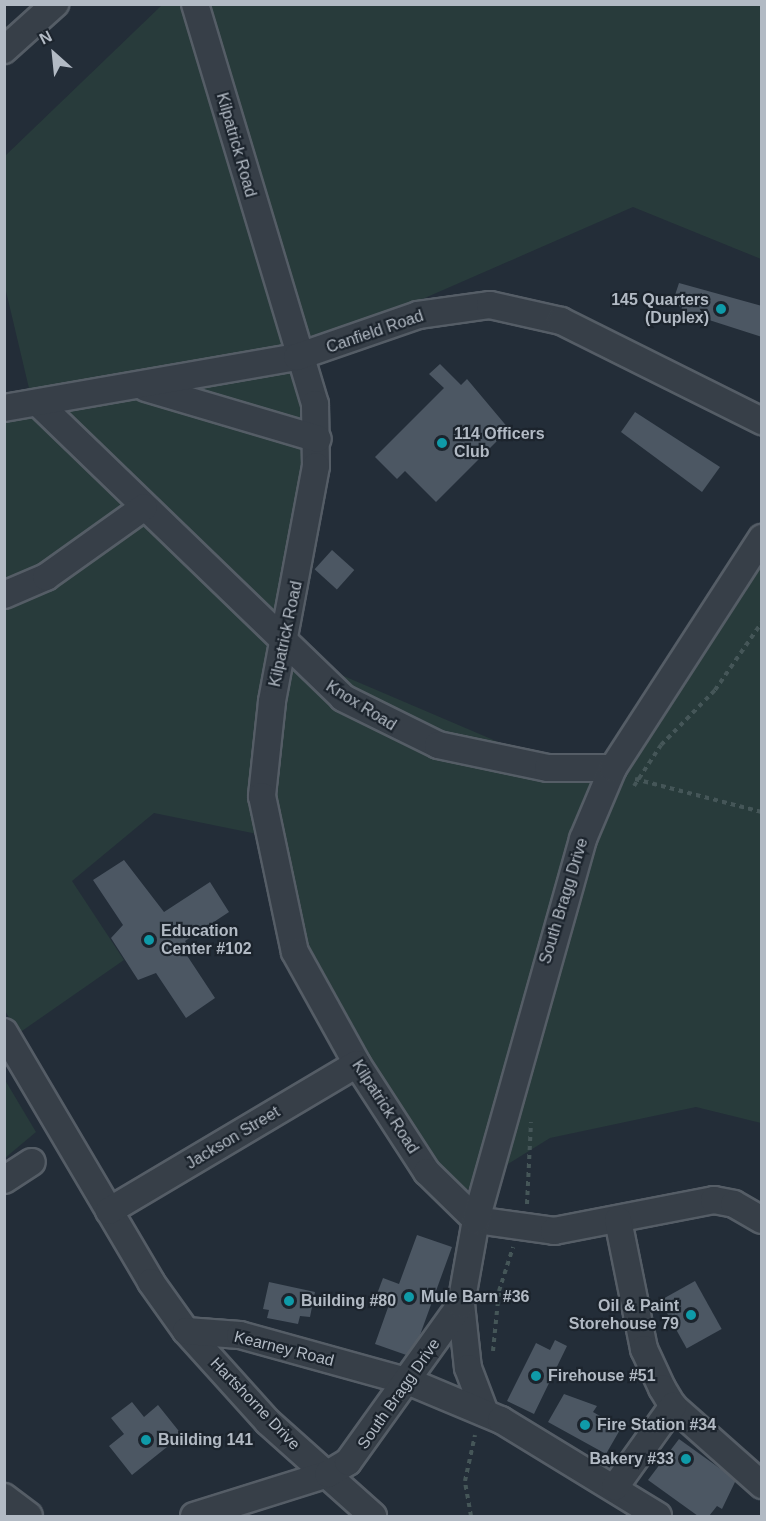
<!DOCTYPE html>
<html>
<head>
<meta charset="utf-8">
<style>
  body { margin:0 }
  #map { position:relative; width:766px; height:1521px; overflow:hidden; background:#232d38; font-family:Helvetica,sans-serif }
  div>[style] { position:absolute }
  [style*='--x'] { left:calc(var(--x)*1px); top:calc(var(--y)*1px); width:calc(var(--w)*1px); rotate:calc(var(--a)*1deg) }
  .green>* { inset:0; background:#283b3b }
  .building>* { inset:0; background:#4c5763; transform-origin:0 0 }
  .path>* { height:4px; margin-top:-2px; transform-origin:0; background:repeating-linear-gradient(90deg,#455658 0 4.5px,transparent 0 9px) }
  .roads { filter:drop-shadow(2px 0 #555d66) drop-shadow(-2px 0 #555d66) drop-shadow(0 2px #555d66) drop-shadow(0 -2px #555d66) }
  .minor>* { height:26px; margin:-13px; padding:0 13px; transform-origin:13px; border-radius:13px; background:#373f48 }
  .dots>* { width:16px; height:16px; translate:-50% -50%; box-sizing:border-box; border:3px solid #1c242d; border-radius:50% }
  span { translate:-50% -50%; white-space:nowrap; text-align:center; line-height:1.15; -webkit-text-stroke:4.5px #1c242d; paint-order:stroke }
  .street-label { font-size:16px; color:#b2bac4 }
  .poi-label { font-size:16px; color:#b2bac4; font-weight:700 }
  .right { translate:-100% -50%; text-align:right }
  .left { translate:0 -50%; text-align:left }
  .frame { position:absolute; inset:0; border:6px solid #b2bac4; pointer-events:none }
  .north { position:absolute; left:24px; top:24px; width:60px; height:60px; -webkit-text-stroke:4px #1c242d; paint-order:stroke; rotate:333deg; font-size:16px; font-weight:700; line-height:24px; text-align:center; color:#b2bac4 }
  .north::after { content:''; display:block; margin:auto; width:21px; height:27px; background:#b2bac4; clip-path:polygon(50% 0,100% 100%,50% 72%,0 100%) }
</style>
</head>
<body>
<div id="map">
  <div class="green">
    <i style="clip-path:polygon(162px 5px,761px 5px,761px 259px,633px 207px,299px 353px,322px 438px,271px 645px,592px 782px,761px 532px,761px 1123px,696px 1107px,550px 1138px,458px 1195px,307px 979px,272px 837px,154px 813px,72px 881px,124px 960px,19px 1033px,5px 1011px,4px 406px,32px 401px,5px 287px,5px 156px)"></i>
    <i style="clip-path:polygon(5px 1080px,36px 1132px,5px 1158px,4px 1158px)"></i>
  </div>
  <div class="building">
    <i style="clip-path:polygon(679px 283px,762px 306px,762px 337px,681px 311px,682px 307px,672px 304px)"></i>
    <i style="clip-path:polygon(440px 364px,461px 385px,467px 379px,509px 429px,436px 502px,405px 471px,397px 479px,375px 457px,444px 388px,429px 374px)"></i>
    <i style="clip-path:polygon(635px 412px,720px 467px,702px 492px,621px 432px)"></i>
    <i style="left:332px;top:550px;width:30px;height:26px;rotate:42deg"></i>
    <i style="clip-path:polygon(124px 860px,164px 912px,210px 882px,229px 912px,185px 941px,191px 951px,186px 954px,215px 998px,186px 1018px,156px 973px,138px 980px,111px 938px,123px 925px,93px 880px)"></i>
    <i style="clip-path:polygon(417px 1235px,452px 1247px,412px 1357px,375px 1344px,391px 1299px,377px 1294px,383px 1278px,399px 1284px)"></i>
    <i style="left:695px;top:1281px;width:55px;height:40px;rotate:61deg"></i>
    <i style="clip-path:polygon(269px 1282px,315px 1292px,310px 1317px,300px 1316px,298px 1324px,267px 1318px,269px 1310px,263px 1309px)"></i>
    <i style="clip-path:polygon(555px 1340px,567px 1346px,534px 1414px,507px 1401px,536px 1343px,550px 1350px)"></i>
    <i style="clip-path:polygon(564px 1394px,597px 1406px,593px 1412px,621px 1428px,606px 1454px,548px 1422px)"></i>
    <i style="clip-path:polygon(132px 1402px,144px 1417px,158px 1405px,182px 1435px,132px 1475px,109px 1446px,124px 1434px,111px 1418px)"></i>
    <i style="clip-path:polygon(679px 1439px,736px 1480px,722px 1509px,717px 1506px,709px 1516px,698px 1516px,648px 1480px)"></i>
  </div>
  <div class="path">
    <i style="--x:635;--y:779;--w:131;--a:14.6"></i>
    <i style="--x:634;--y:786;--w:49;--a:-56.6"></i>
    <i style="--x:661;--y:745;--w:77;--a:-45.5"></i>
    <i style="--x:715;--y:690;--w:83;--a:-55.3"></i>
    <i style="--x:527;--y:1204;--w:82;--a:-87.2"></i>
    <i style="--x:493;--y:1351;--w:60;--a:-84.3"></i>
    <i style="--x:499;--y:1291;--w:46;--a:-72.3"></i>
    <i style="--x:471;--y:1516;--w:36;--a:-100"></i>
    <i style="--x:465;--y:1481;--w:47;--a:-77.7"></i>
  </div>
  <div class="roads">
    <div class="minor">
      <i style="--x:195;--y:4;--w:418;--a:73.3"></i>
      <i style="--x:315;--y:404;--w:62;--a:89.1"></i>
      <i style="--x:316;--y:466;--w:240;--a:100.6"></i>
      <i style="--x:272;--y:702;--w:95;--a:96.1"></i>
      <i style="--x:262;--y:796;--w:159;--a:78.1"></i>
      <i style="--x:295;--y:952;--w:128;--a:61"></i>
      <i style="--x:357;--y:1064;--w:129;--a:57.1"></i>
      <i style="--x:427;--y:1172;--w:69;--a:44.4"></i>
      <i style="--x:476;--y:1220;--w:79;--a:8"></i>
      <i style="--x:554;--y:1231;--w:163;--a:-11"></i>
      <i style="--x:714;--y:1200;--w:20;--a:11"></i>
      <i style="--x:734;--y:1204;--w:32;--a:30"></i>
      <i style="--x:4;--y:50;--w:69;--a:-42"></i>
      <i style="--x:146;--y:388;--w:179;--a:16.5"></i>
      <i style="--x:38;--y:403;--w:424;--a:44"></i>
      <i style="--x:343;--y:698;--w:106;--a:26.3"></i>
      <i style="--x:438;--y:745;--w:112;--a:11.8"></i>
      <i style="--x:548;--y:768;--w:65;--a:0"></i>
      <i style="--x:4;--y:408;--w:297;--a:-9.9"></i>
      <i style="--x:297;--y:357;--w:128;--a:-19.1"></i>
      <i style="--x:418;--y:315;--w:73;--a:-7.9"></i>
      <i style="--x:490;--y:305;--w:73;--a:12.7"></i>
      <i style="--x:561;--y:321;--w:225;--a:26.5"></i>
      <i style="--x:4;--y:595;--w:46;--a:-23.2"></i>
      <i style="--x:46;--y:577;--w:120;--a:-35.5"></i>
      <i style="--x:4;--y:1032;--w:290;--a:59.5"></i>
      <i style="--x:151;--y:1282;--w:60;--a:54.5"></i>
      <i style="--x:186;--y:1331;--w:122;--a:48"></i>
      <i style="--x:268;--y:1422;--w:141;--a:41.8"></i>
      <i style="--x:4;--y:1180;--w:33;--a:-33"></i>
      <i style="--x:109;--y:1211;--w:288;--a:-30.7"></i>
      <i style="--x:618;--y:1220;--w:132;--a:78.6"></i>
      <i style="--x:644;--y:1349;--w:43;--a:65.2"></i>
      <i style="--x:662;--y:1388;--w:21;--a:59"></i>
      <i style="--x:673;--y:1406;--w:119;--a:41.6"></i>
      <i style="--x:461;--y:1304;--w:64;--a:83.8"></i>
      <i style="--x:468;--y:1368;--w:48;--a:69.3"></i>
      <i style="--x:186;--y:1331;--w:54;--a:4.2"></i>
      <i style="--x:240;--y:1335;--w:176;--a:15.5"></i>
      <i style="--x:410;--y:1382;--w:99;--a:22.7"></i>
      <i style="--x:501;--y:1420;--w:184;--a:31.4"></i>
      <i style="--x:615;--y:1487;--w:100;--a:-54.4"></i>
      <i style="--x:4;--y:1497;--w:31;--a:37"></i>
      <i style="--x:194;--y:1516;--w:140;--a:-17.4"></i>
      <i style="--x:328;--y:1474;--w:23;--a:-31"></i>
      <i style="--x:348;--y:1462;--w:194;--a:-54.4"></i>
      <i style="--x:461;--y:1304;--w:85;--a:-79.9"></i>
      <i style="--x:476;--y:1220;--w:396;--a:-74.3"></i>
      <i style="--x:583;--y:839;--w:77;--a:-67.1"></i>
      <i style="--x:613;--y:768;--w:274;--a:-57.1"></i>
    </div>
  </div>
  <div class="dots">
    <i style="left:721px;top:309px;background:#0f9aa8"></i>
    <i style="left:442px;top:443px;background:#0f9aa8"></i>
    <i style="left:149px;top:940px;background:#0f9aa8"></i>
    <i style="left:409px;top:1297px;background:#0f9aa8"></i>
    <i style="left:289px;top:1301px;background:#0f9aa8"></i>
    <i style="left:691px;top:1315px;background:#0f9aa8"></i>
    <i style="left:536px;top:1376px;background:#0f9aa8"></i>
    <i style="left:585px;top:1425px;background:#0f9aa8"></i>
    <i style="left:146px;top:1440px;background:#0f9aa8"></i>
    <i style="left:686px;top:1459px;background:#0f9aa8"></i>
  </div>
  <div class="street-label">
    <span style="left:236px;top:145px;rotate:74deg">Kilpatrick Road</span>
    <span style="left:375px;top:332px;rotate:-19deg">Canfield Road</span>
    <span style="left:286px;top:634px;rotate:-78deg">Kilpatrick Road</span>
    <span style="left:361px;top:706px;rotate:32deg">Knox Road</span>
    <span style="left:564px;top:901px;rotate:-73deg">South Bragg Drive</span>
    <span style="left:385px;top:1107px;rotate:57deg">Kilpatrick Road</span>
    <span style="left:233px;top:1138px;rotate:-31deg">Jackson Street</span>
    <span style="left:284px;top:1349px;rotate:14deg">Kearney Road</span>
    <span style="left:399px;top:1394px;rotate:-55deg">South Bragg Drive</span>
    <span style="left:255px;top:1404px;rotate:46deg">Hartshorne Drive</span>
  </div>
  <div class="poi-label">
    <span class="right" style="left:709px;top:309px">145 Quarters<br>(Duplex)</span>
    <span class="left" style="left:454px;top:443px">114 Officers<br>Club</span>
    <span class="left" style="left:161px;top:940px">Education<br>Center #102</span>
    <span class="left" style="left:421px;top:1297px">Mule Barn #36</span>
    <span class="left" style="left:301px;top:1301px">Building #80</span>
    <span class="right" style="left:679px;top:1315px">Oil &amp; Paint<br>Storehouse 79</span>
    <span class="left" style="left:548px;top:1376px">Firehouse #51</span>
    <span class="left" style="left:597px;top:1425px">Fire Station #34</span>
    <span class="left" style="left:158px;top:1440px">Building 141</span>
    <span class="right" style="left:674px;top:1459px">Bakery #33</span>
  </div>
  <div class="frame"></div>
  <div class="north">N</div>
</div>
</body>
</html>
